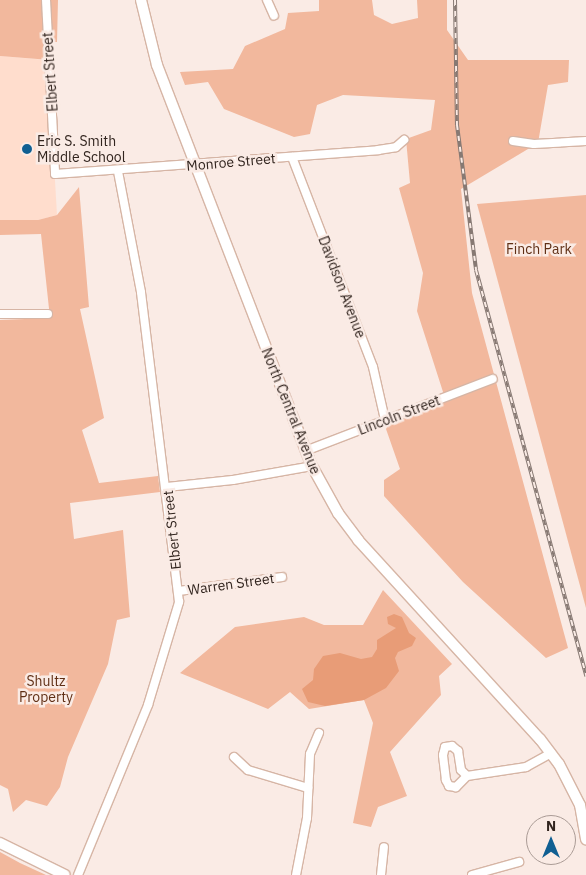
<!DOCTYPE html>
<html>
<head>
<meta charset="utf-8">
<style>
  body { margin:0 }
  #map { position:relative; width:586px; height:875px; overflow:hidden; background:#faebe5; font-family:"IBM Plex Sans",sans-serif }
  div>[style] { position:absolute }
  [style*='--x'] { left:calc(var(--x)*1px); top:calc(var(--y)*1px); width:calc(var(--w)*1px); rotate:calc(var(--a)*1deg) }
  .built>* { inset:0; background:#ffddcd }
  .green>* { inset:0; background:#f2b89d }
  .water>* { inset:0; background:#e89c77 }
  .roads { filter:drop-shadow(1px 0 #d6b5a5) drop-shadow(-1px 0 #d6b5a5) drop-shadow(0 1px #d6b5a5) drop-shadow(0 -1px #d6b5a5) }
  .minor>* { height:8px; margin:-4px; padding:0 4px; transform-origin:4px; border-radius:4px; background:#fff }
  .major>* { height:10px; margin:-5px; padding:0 5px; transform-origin:5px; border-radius:5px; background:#fff }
  .rail>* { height:4px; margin-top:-2px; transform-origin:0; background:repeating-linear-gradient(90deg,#faebe5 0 5.5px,#877973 0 11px); box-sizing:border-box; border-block:1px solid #877973 }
  .dots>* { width:14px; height:14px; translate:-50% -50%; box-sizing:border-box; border:2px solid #faebe5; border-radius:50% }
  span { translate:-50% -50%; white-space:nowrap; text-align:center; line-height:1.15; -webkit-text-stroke:5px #faebe5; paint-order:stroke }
  .street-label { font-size:14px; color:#31241e }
  .poi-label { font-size:14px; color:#31241e }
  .left { translate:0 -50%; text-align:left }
  .park-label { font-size:14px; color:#602f15 }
  .north { position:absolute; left:526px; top:815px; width:50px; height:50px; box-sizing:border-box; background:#faebe5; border:1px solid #aa9b95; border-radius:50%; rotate:0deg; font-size:14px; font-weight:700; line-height:20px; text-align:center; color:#31241e }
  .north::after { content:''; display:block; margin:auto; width:18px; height:22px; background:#105f92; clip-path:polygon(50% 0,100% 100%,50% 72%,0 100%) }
</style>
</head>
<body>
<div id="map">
  <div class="built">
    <i style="clip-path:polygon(0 56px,48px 60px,57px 215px,38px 220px,0 220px)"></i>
  </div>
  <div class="green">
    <i style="clip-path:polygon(0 0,58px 0,57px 42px,50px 42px,50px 60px,0 56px)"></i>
    <i style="clip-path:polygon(319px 0,372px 0,374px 15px,392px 24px,418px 18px,417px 0,447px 0,447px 30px,468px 60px,569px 60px,568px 82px,548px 85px,538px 143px,461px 189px,472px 293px,568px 648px,546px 658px,463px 582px,384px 496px,384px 480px,400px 469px,386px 429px,394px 415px,444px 395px,417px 311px,423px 273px,399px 188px,410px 183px,406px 139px,431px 130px,435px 100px,343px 95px,317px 105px,310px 134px,294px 137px,224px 109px,208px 82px,185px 85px,180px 72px,233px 69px,245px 46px,285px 29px,288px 13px,319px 11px)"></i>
    <i style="clip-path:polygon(79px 187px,89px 307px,80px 309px,104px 418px,82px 430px,99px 483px,158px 476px,160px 492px,70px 503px,74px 539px,123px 530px,130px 617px,117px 620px,108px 664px,68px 757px,60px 787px,47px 806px,26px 800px,13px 812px,8px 789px,0 785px,0 320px,50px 318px,41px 234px,0 235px,0 220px,38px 220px,57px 215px)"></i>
    <i style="clip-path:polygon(586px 195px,586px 608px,477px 204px)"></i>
    <i style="clip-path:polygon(383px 590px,452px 664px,439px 676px,441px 695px,390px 752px,407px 796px,378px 807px,371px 827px,353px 823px,373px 723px,364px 700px,309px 709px,290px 692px,268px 709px,180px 673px,235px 627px,304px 617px,324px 625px,363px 625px)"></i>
    <i style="clip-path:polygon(0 852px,20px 863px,46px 875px,0 875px)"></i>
  </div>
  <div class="water">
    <i style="clip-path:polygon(394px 614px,402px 617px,409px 633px,416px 638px,412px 646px,398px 652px,395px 658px,399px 671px,386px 688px,364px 700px,325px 706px,308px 702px,302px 689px,313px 680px,314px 669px,323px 656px,340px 653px,361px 659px,372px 657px,377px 649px,377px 640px,396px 628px,388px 624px,387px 617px)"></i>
  </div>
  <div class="roads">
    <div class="minor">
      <i style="--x:46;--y:0;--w:174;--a:87"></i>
      <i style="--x:55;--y:174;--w:324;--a:-4.2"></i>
      <i style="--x:378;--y:150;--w:18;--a:-9"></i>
      <i style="--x:396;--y:147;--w:11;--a:-41"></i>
      <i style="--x:267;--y:0;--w:17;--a:66"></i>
      <i style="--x:513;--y:141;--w:21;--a:8"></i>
      <i style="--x:534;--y:144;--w:52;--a:-3.3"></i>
      <i style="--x:292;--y:157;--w:225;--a:68.9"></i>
      <i style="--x:373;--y:367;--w:54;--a:77.2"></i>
      <i style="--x:0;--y:314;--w:48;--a:0"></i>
      <i style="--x:305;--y:451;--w:201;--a:-21"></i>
      <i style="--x:167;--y:487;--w:66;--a:-6.1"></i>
      <i style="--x:233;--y:480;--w:80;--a:-10"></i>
      <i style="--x:179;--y:591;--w:104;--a:-7.7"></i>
      <i style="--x:452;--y:746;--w:8;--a:40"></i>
      <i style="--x:458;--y:751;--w:19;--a:81"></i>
      <i style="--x:461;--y:770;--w:8;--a:45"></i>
      <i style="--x:467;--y:776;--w:16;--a:135"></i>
      <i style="--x:456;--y:787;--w:7;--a:-172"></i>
      <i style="--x:449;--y:786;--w:7;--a:-117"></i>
      <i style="--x:446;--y:780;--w:25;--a:-97"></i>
      <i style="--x:443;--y:755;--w:8;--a:-76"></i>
      <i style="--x:445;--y:747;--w:7;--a:-8"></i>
      <i style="--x:234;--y:757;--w:19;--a:43"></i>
      <i style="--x:248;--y:770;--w:63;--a:16.7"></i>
      <i style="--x:467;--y:776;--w:60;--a:-8.7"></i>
      <i style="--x:526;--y:767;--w:29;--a:-29"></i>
      <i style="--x:78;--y:875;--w:184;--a:-67.6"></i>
      <i style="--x:148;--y:705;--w:108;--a:-73.2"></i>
      <i style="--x:179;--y:602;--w:312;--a:-97"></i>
      <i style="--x:141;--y:292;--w:123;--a:-100.8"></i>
      <i style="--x:296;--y:875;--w:58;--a:-79.1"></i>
      <i style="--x:307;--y:818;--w:64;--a:-87.3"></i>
      <i style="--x:310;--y:754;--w:23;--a:-67"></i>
      <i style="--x:381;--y:875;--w:28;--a:-84"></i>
      <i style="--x:472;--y:875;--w:49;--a:-15.5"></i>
    </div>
    <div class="major">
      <i style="--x:141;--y:0;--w:67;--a:76.2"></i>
      <i style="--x:157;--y:65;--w:430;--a:68.9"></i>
      <i style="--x:312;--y:466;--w:54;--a:61"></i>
      <i style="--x:338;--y:513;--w:34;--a:53"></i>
      <i style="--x:358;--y:540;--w:270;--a:47.6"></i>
      <i style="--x:540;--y:739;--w:31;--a:53"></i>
      <i style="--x:559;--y:764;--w:46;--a:62.9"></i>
      <i style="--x:580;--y:805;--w:35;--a:80"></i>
      <i style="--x:0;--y:843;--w:72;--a:26.2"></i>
    </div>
  </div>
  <div class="rail">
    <i style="--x:455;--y:0;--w:125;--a:89.1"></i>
    <i style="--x:457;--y:125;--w:146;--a:82.5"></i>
    <i style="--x:476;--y:270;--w:421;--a:74.8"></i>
  </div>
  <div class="dots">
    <i style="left:27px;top:149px;background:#105f92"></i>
  </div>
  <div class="street-label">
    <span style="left:50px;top:72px;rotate:-94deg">Elbert Street</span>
    <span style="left:231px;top:162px;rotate:-5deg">Monroe Street</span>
    <span style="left:342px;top:287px;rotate:69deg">Davidson Avenue</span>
    <span style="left:291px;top:411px;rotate:68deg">North Central Avenue</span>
    <span style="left:399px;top:415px;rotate:-21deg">Lincoln Street</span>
    <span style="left:172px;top:530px;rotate:-96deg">Elbert Street</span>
    <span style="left:231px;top:584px;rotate:-8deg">Warren Street</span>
  </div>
  <div class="poi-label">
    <span class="left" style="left:37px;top:149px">Eric S. Smith<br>Middle School</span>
  </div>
  <div class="park-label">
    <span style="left:539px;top:249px">Finch Park</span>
    <span style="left:46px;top:689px">Shultz<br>Property</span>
  </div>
  <div class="north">N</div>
</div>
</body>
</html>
